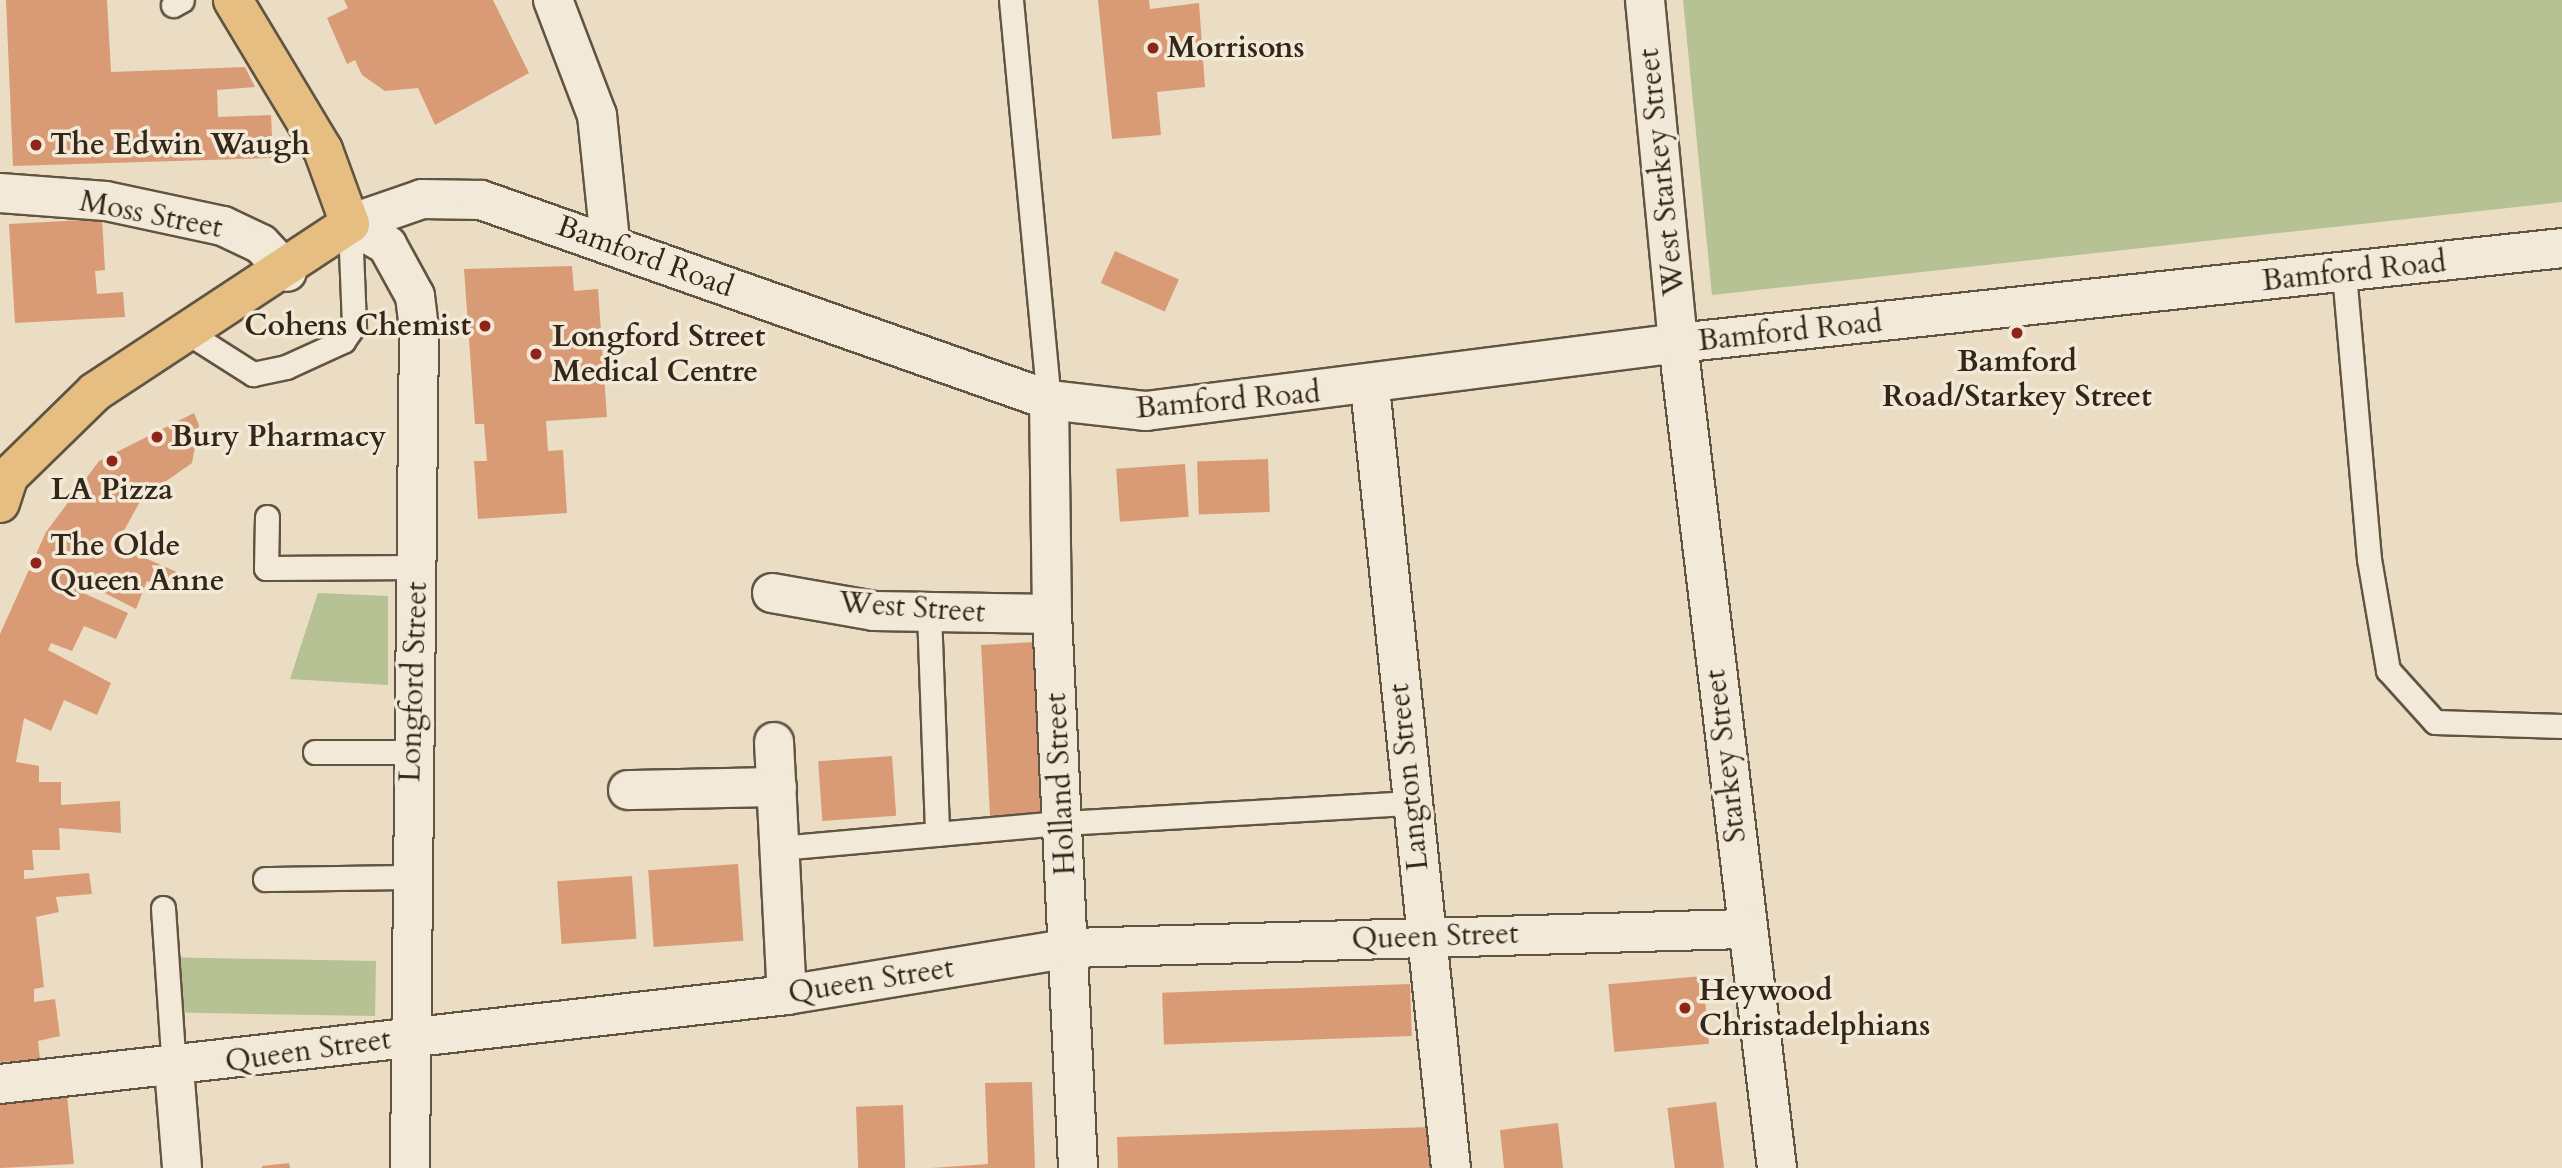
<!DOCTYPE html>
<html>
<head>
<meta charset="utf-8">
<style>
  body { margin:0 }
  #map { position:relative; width:2562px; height:1168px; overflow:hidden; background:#ebddc3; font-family:Cardo,serif }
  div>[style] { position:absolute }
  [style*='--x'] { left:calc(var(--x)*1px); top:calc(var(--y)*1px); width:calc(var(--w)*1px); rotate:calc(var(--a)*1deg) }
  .green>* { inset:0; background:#b6c194; transform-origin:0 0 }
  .building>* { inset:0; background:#d89b75; transform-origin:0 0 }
  .roads { filter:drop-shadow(2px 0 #625442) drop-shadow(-2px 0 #625442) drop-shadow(0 2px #625442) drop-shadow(0 -2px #625442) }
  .lane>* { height:23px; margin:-11.5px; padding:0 11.5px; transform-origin:11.5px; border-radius:11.5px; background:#f2e9d8 }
  .street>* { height:38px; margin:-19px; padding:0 19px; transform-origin:19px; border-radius:19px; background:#f2e9d8 }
  .secondary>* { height:38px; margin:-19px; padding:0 19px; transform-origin:19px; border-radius:19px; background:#f2e9d8 }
  .highway>* { height:38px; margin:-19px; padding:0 19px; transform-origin:19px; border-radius:19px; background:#e6be82 }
  .dots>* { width:19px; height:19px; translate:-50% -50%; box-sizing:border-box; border:4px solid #f2e9d8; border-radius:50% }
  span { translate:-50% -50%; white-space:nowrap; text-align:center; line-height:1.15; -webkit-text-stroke:7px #f2e9d8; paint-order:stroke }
  .poi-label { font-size:30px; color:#352717; font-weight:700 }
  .left { translate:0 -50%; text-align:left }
  .right { translate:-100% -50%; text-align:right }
  .street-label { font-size:30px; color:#352717 }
</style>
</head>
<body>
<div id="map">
  <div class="green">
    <i style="clip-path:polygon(1683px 0,2562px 0,2562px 202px,1712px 295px)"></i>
    <i style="clip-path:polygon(318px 593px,388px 596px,388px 685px,290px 679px)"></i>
    <i style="left:376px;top:961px;width:55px;height:195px;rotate:91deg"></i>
  </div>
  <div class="building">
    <i style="clip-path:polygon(6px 0,107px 0,111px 72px,245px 67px,255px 87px,217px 90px,218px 117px,271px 115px,273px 158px,13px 166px)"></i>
    <i style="clip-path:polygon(344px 0,493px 0,529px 73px,435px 125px,418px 88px,385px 91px,362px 75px,355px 60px,347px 64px,327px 18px,348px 8px)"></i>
    <i style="clip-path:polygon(1098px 0,1149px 0,1150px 9px,1199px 3px,1205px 87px,1157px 92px,1161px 135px,1112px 139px)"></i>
    <i style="clip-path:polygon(102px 219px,105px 270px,95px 271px,97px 294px,123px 292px,125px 317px,15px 323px,9px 224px)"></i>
    <i style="left:1115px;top:251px;width:70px;height:35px;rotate:24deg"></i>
    <i style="clip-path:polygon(572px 266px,574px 291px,598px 289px,607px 417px,546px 421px,548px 451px,563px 450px,567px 513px,478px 519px,474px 461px,487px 461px,484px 424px,475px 424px,464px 269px)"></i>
    <i style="clip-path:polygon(194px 413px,199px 425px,192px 463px,142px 498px,116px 545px,179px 573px,171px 590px,147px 581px,136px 609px,85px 583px,81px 592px,128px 613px,116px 639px,84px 626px,72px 651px,51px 643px,48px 650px,111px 683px,97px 715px,64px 700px,51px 731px,24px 718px,16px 762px,39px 766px,39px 782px,61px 782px,61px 805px,120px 801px,121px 833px,59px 828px,60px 850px,32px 850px,34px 870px,24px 870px,24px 879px,89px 873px,92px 894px,56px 897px,59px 912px,36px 917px,44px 987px,34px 989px,34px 1002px,55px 999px,60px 1036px,38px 1041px,40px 1059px,0 1062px,0 634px,46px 532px,99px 461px)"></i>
    <i style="left:1268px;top:459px;width:53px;height:71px;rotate:88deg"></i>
    <i style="left:1185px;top:464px;width:53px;height:69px;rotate:86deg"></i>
    <i style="left:1036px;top:642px;width:179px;height:55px;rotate:87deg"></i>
    <i style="left:892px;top:756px;width:60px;height:74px;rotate:86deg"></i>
    <i style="left:738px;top:864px;width:77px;height:90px;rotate:86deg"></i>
    <i style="left:632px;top:876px;width:63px;height:75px;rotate:86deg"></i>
    <i style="left:1703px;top:976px;width:68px;height:95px;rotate:85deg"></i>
    <i style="left:1410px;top:984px;width:52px;height:248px;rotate:88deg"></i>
    <i style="clip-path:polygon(1032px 1082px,1035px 1168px,931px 1168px,988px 1164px,985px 1083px)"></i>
    <i style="clip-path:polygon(67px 1096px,74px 1164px,0 1168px,0 1104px)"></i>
    <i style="left:1716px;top:1102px;width:66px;height:49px;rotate:83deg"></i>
    <i style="left:903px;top:1105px;width:63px;height:47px;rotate:88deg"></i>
    <i style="clip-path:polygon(1558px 1123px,1563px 1168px,1504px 1168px,1500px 1130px)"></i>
    <i style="clip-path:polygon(1430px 1127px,1431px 1168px,1118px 1168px,1117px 1137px)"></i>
    <i style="clip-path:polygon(289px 1163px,290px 1168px,262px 1168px,262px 1166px)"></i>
  </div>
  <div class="roads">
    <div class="lane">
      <i style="--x:1011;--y:0;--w:402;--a:84.6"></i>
      <i style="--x:173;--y:5;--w:10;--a:-29"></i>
      <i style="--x:2344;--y:273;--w:287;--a:85"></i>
      <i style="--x:2369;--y:559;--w:113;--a:80.3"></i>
      <i style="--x:2388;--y:670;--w:70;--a:47.9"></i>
      <i style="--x:2435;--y:722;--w:127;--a:1.8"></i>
      <i style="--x:190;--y:334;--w:75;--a:32.4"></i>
      <i style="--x:253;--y:374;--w:34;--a:-12"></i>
      <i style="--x:286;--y:367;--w:63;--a:-24.5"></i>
      <i style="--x:343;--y:341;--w:19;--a:-55"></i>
      <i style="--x:354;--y:325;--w:101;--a:-92.3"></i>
      <i style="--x:267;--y:517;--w:51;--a:91.1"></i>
      <i style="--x:266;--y:568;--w:152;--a:-0.4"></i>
      <i style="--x:929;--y:612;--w:222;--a:87.9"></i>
      <i style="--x:315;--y:752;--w:97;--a:0"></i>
      <i style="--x:780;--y:848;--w:283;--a:-5.1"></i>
      <i style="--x:1062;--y:823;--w:351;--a:-3.3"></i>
      <i style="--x:265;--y:879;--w:146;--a:-0.8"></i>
      <i style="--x:163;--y:908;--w:160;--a:86.1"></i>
    </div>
    <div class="street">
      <i style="--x:553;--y:0;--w:123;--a:69.1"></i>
      <i style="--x:597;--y:115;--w:127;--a:84.1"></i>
      <i style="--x:1645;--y:0;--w:345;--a:84.5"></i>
      <i style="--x:1678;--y:343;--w:831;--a:83.16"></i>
      <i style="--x:0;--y:193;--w:106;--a:4.3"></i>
      <i style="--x:106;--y:201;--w:120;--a:12.1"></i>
      <i style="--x:223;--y:226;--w:42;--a:25.3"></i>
      <i style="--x:261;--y:244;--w:38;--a:47"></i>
      <i style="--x:350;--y:224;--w:43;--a:29.6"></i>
      <i style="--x:387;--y:245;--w:58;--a:61.2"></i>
      <i style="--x:415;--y:296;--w:34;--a:83"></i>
      <i style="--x:419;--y:330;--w:838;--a:90.62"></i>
      <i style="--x:1370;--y:387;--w:785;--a:84.08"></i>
      <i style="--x:1049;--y:400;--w:214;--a:89.2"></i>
      <i style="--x:1052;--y:614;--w:555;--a:87.31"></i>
      <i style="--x:772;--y:593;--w:104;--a:10"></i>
      <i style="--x:874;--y:611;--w:178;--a:1"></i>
      <i style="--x:774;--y:742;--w:253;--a:87.1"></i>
      <i style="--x:628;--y:790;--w:149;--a:-1.2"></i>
      <i style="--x:174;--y:1068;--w:100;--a:85.4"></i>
      <i style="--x:0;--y:1084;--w:792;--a:-6.45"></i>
      <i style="--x:787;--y:995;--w:289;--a:-9.4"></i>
      <i style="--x:1072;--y:948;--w:673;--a:-1.62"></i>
    </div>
    <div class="secondary">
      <i style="--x:350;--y:224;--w:76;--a:-19.1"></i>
      <i style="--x:422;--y:199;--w:59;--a:1"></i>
      <i style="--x:481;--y:200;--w:602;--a:19.4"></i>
      <i style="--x:1049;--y:400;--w:98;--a:6.5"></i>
      <i style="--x:1146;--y:411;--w:536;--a:-7.28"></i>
      <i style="--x:1678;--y:343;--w:889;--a:-6.13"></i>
    </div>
    <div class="highway">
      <i style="--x:0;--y:503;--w:28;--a:-72"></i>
      <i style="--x:9;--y:476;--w:120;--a:-44.3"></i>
      <i style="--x:95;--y:392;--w:305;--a:-33.4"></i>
      <i style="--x:350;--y:224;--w:79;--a:-110"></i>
      <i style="--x:323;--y:150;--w:175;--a:-121"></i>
    </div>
  </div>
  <div class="dots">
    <i style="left:1153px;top:48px;background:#8f2418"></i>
    <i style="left:36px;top:145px;background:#8f2418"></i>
    <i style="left:485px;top:326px;background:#8f2418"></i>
    <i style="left:2017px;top:333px;background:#8f2418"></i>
    <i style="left:536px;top:354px;background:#8f2418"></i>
    <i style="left:157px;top:437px;background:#8f2418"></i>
    <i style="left:112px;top:461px;background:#8f2418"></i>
    <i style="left:36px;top:563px;background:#8f2418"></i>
    <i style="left:1685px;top:1008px;background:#8f2418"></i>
  </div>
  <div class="poi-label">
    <span class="left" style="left:1167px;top:48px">Morrisons</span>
    <span class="left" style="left:50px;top:145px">The Edwin Waugh</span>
    <span class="right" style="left:471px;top:326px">Cohens Chemist</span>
    <span class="left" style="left:552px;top:354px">Longford Street<br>Medical Centre</span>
    <span style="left:2017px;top:379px">Bamford<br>Road/Starkey Street</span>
    <span class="left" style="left:171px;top:437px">Bury Pharmacy</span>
    <span style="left:112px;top:490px">LA Pizza</span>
    <span class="left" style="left:50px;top:563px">The Olde<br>Queen Anne</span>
    <span class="left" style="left:1699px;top:1008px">Heywood<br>Christadelphians</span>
  </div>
  <div class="street-label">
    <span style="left:1662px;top:172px;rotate:-96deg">West Starkey Street</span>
    <span style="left:151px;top:215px;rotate:11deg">Moss Street</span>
    <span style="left:645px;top:257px;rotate:20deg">Bamford Road</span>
    <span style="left:2354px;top:272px;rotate:-6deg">Bamford Road</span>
    <span style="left:1790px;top:332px;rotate:-6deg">Bamford Road</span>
    <span style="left:1228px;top:401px;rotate:-5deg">Bamford Road</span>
    <span style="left:912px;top:608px;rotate:4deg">West Street</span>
    <span style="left:414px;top:682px;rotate:-88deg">Longford Street</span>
    <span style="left:1726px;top:756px;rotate:-97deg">Starkey Street</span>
    <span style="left:1409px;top:777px;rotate:-96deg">Langton Street</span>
    <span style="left:1061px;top:784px;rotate:-93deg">Holland Street</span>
    <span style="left:1435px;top:937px;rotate:-2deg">Queen Street</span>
    <span style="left:871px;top:981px;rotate:-9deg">Queen Street</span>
    <span style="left:308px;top:1051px;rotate:-8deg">Queen Street</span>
  </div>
</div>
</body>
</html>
